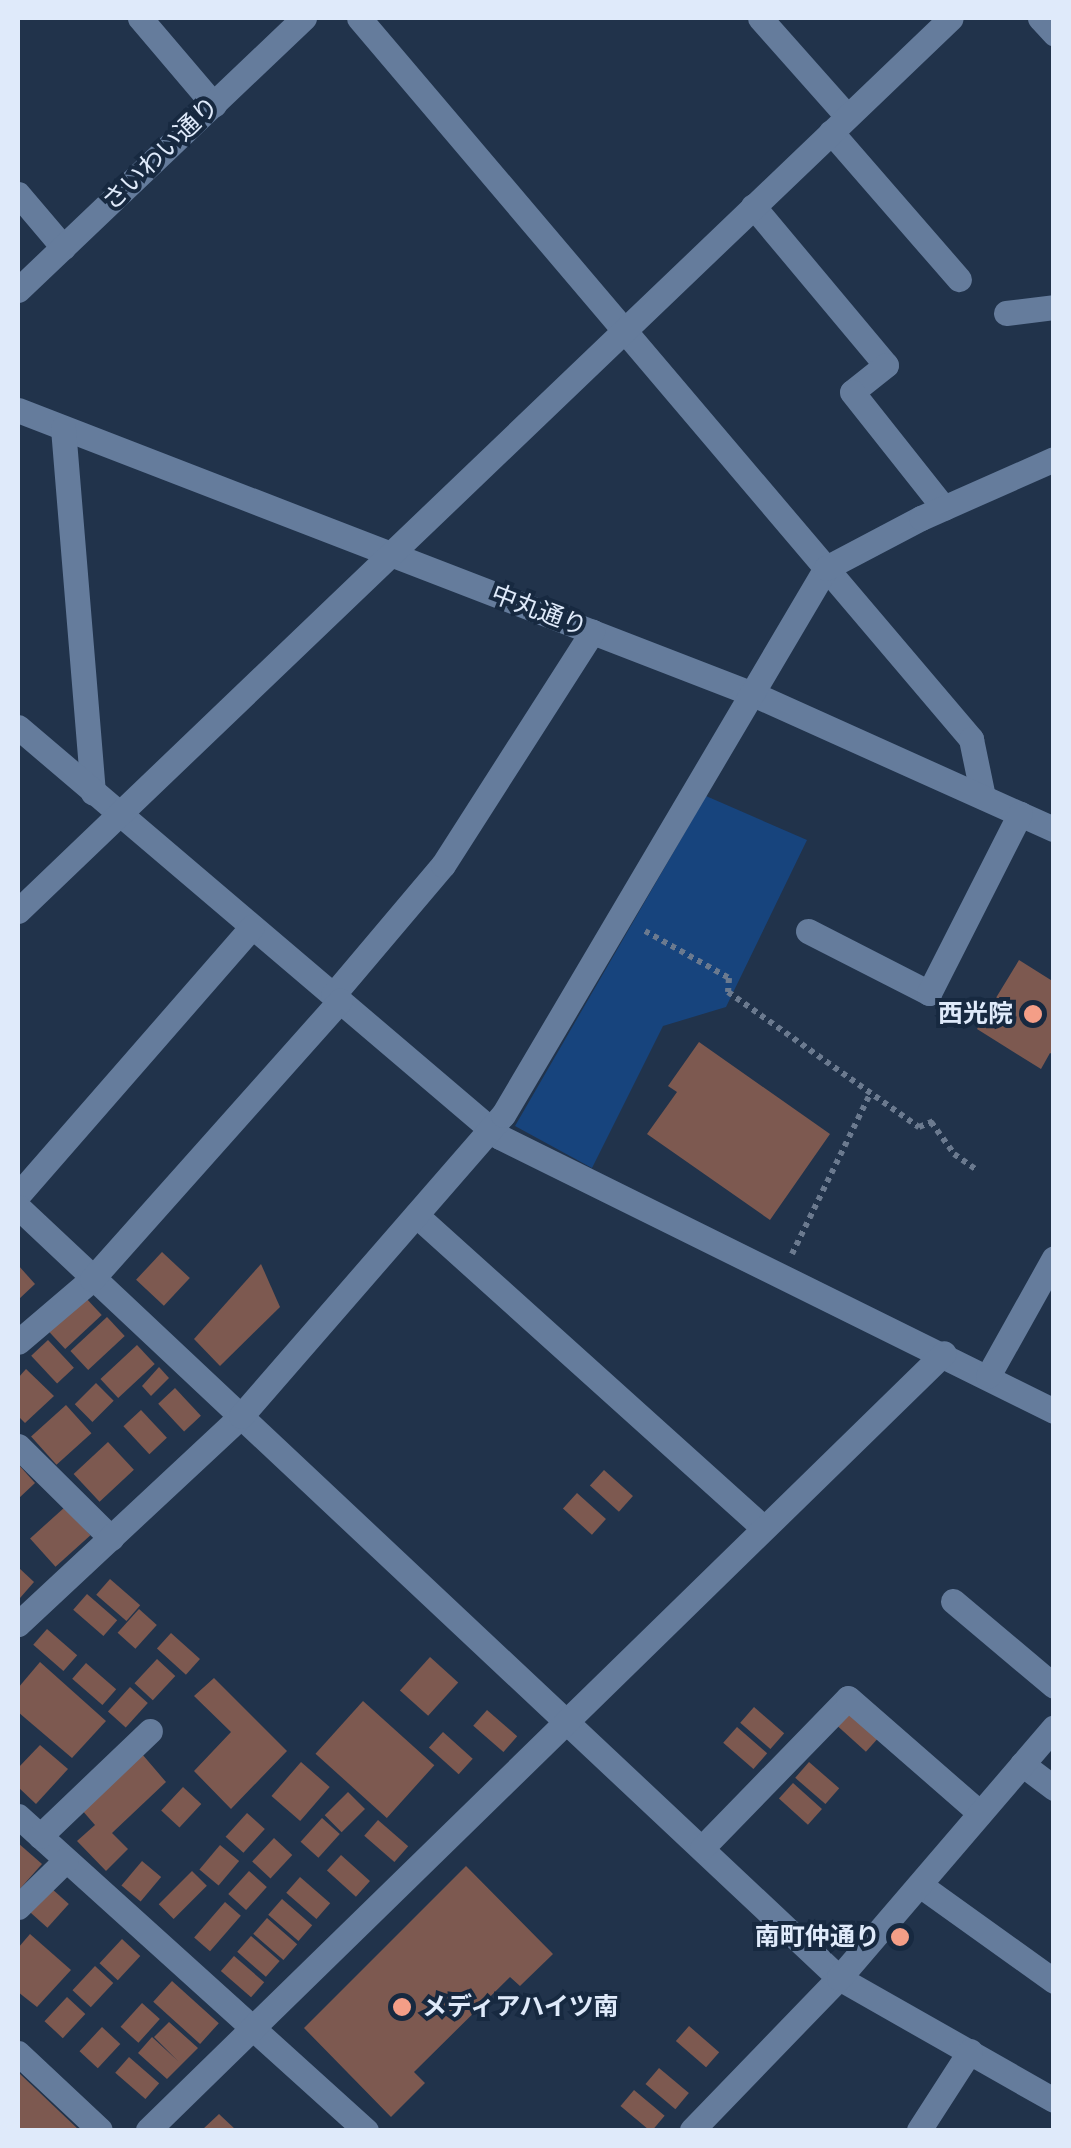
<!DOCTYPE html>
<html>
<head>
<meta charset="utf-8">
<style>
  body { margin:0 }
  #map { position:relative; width:1071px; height:2148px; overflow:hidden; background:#21334b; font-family:"Work Sans","Noto Sans JP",sans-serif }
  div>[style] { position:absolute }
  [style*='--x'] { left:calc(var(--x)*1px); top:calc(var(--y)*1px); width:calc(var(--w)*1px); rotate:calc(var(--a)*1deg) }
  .green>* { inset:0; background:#17447d }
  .building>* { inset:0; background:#7d5950; transform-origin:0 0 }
  .path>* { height:6px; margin-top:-3px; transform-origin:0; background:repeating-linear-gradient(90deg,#6b7a8f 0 5px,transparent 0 10px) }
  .minor>* { height:25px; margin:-12.5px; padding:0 12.5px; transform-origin:12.5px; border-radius:12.5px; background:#657c9c }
  .dots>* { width:28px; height:28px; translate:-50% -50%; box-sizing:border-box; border:5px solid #172940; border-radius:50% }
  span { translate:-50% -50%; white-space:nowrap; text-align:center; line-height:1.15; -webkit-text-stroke:8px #172940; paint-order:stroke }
  .street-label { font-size:25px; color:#dfeafa }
  .poi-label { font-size:25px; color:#dfeafa; font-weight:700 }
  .right { translate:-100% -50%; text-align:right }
  .left { translate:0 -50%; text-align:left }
  .frame { position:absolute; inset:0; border:20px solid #dfeafa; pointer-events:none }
</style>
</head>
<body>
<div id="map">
  <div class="green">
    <i style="clip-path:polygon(706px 796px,807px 840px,726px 1007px,663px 1026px,592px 1168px,515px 1126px)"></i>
  </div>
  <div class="building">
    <i style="clip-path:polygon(1019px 960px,1054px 982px,1054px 1055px,1050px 1053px,1041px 1069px,977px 1029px)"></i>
    <i style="clip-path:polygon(699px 1042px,830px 1134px,770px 1220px,647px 1134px,677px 1092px,668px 1086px)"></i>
    <i style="left:162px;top:1252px;width:38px;height:38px;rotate:43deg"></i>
    <i style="clip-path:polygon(261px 1264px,280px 1307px,220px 1366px,194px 1339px)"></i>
    <i style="clip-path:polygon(18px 1265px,35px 1284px,18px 1300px)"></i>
    <i style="left:84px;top:1296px;width:26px;height:50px;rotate:47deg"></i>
    <i style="left:107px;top:1317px;width:26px;height:50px;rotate:47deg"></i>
    <i style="left:48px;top:1340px;width:38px;height:23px;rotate:47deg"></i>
    <i style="left:137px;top:1345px;width:26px;height:50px;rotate:47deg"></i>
    <i style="clip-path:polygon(159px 1367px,169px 1378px,151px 1396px,142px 1386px)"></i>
    <i style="clip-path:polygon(26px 1369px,54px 1396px,25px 1423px,18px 1416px,18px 1378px)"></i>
    <i style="left:96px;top:1383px;width:25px;height:30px;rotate:45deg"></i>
    <i style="left:175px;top:1388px;width:38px;height:23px;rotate:47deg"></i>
    <i style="left:66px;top:1405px;width:38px;height:47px;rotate:48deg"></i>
    <i style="left:141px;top:1410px;width:38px;height:24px;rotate:47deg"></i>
    <i style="left:108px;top:1442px;width:38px;height:47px;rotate:47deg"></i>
    <i style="clip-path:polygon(18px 1464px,35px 1483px,18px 1499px)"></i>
    <i style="left:604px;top:1470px;width:39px;height:21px;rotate:42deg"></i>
    <i style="left:577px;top:1493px;width:39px;height:21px;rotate:42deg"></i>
    <i style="left:65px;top:1507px;width:38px;height:47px;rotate:48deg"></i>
    <i style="clip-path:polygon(18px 1567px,34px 1582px,20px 1598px,18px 1596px)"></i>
    <i style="left:110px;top:1579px;width:40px;height:21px;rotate:41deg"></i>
    <i style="left:87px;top:1594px;width:40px;height:21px;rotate:41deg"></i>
    <i style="left:139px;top:1609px;width:24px;height:32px;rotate:42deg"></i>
    <i style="left:47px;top:1629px;width:40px;height:21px;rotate:41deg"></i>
    <i style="left:171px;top:1633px;width:39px;height:21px;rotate:42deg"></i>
    <i style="left:430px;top:1657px;width:38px;height:45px;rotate:42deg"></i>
    <i style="left:157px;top:1659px;width:25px;height:33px;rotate:43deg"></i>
    <i style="clip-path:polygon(40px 1662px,106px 1721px,72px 1758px,18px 1712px,18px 1688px)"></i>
    <i style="left:86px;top:1663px;width:40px;height:21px;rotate:41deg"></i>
    <i style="clip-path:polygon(214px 1678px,287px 1751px,231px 1809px,194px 1771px,231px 1732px,194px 1696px)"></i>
    <i style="left:130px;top:1687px;width:24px;height:33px;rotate:42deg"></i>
    <i style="left:363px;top:1701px;width:96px;height:71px;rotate:42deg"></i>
    <i style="left:754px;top:1707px;width:40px;height:21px;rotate:41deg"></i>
    <i style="left:487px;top:1710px;width:40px;height:21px;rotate:41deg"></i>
    <i style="left:851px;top:1710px;width:39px;height:21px;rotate:42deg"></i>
    <i style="left:737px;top:1727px;width:40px;height:21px;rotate:41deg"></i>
    <i style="left:443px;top:1732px;width:40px;height:21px;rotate:42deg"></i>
    <i style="clip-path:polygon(40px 1745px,68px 1769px,36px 1804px,18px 1787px,18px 1768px)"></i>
    <i style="clip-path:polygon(142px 1754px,166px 1782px,112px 1833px,128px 1849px,106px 1871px,77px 1841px,95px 1825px,81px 1809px)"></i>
    <i style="left:301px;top:1762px;width:38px;height:45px;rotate:41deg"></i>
    <i style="left:809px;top:1762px;width:40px;height:21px;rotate:41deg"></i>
    <i style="left:793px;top:1783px;width:39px;height:21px;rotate:42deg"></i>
    <i style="left:183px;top:1787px;width:25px;height:32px;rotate:43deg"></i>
    <i style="left:348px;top:1792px;width:24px;height:33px;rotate:45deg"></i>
    <i style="left:247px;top:1813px;width:24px;height:32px;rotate:42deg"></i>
    <i style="left:322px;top:1818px;width:24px;height:32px;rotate:42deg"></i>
    <i style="left:378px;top:1820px;width:40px;height:21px;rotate:41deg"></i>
    <i style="left:274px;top:1838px;width:25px;height:32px;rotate:43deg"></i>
    <i style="clip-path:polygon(18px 1843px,42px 1864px,18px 1891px)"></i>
    <i style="left:220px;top:1845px;width:25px;height:32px;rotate:40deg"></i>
    <i style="left:341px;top:1855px;width:39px;height:21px;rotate:42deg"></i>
    <i style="left:142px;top:1861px;width:25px;height:32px;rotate:40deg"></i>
    <i style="clip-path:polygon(466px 1866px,553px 1954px,520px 1986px,510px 1977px,414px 2072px,425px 2083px,391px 2117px,304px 2028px)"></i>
    <i style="left:192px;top:1871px;width:21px;height:47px;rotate:45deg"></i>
    <i style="left:249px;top:1871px;width:24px;height:31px;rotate:42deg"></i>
    <i style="left:300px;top:1877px;width:40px;height:21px;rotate:41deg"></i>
    <i style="left:51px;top:1888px;width:24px;height:32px;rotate:42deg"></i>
    <i style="left:282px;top:1899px;width:40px;height:21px;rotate:41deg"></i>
    <i style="left:225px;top:1902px;width:21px;height:47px;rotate:41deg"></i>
    <i style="left:267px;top:1918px;width:40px;height:21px;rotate:41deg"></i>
    <i style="clip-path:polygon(30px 1934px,71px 1970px,37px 2007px,18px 1992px,18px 1948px)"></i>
    <i style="left:251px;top:1936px;width:38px;height:21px;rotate:41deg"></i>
    <i style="left:122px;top:1939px;width:25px;height:33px;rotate:43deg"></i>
    <i style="left:234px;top:1956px;width:40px;height:20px;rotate:41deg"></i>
    <i style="left:95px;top:1966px;width:25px;height:33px;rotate:43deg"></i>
    <i style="left:172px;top:1981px;width:63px;height:28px;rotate:42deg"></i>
    <i style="left:67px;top:1997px;width:25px;height:33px;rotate:43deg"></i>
    <i style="left:142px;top:2003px;width:24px;height:32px;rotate:42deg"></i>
    <i style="clip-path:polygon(169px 2022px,198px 2048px,167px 2079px,138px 2053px,152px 2037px,178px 2061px,154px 2037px)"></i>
    <i style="left:689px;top:2026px;width:40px;height:20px;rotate:41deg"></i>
    <i style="left:102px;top:2027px;width:25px;height:33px;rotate:43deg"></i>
    <i style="left:129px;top:2057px;width:40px;height:21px;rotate:41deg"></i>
    <i style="left:659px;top:2068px;width:39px;height:21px;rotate:40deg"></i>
    <i style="clip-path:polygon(18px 2072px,79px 2130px,18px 2130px)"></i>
    <i style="left:634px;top:2090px;width:40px;height:21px;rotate:40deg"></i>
    <i style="clip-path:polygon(219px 2114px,236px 2130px,202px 2130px)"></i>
  </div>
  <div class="path">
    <i style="--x:645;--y:931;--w:96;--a:29.2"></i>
    <i style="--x:729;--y:978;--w:14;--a:94"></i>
    <i style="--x:728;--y:992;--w:234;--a:35.3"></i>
    <i style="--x:919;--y:1127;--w:18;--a:-22"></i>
    <i style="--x:931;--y:1122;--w:39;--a:54"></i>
    <i style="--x:954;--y:1154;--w:29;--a:35"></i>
    <i style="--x:792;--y:1254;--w:178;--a:-64"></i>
  </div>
  <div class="minor">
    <i style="--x:140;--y:18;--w:114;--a:49.6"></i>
    <i style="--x:359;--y:18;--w:946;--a:49.67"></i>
    <i style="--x:971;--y:739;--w:59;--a:78.3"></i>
    <i style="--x:760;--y:18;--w:131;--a:48.4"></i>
    <i style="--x:1040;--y:18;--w:21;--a:47"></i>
    <i style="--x:831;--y:132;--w:195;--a:49"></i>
    <i style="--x:18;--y:194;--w:70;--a:49.7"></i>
    <i style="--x:753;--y:206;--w:207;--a:50.1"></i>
    <i style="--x:886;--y:365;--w:43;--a:141.5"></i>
    <i style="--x:852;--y:392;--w:148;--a:51.6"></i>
    <i style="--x:18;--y:290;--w:395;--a:-43.6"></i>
    <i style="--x:1006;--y:313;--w:48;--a:-7.1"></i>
    <i style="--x:18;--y:410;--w:788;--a:21.13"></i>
    <i style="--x:753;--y:694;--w:330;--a:24.2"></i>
    <i style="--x:63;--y:428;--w:366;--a:85.3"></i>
    <i style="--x:18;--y:727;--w:633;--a:40.39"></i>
    <i style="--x:500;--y:1137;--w:618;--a:26.32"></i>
    <i style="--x:18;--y:911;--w:1291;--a:-43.75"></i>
    <i style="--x:808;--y:931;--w:136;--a:27.1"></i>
    <i style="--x:929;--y:993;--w:201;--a:-63.1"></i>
    <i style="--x:333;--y:995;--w:170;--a:-49.8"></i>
    <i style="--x:443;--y:865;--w:277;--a:-57.4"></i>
    <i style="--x:18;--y:1195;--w:356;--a:-48.9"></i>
    <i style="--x:18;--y:1207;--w:1126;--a:43.2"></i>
    <i style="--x:839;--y:1978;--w:247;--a:29.6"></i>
    <i style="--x:416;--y:1215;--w:465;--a:42"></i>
    <i style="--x:18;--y:1342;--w:97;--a:-40.4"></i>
    <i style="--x:92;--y:1279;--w:373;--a:-48.3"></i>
    <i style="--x:988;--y:1376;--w:135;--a:-60.8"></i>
    <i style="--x:18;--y:1446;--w:131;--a:44.7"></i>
    <i style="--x:953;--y:1601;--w:132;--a:40.1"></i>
    <i style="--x:18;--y:1624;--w:305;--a:-43"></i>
    <i style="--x:241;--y:1416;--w:399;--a:-49"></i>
    <i style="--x:503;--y:1115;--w:635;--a:-59.44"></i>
    <i style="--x:826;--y:568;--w:107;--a:-27.8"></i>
    <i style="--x:921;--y:518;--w:145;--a:-23.9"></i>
    <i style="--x:1022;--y:1764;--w:40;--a:37"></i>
    <i style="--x:18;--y:1816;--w:469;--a:42.1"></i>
    <i style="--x:40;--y:1836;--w:152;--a:-43.7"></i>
    <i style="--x:702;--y:1848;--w:209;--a:-45.8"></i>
    <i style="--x:848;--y:1698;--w:175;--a:41.1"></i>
    <i style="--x:920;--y:1885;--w:165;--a:35.6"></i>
    <i style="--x:18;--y:1907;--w:67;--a:-44.4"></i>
    <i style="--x:18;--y:2053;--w:112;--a:43.2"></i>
    <i style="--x:148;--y:2130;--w:1112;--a:-44.31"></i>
    <i style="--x:692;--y:2130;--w:211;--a:-46"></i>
    <i style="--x:839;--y:1978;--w:330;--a:-49.4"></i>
    <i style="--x:919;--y:2130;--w:94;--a:-57.2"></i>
  </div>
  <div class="dots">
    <i style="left:1033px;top:1014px;background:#f49e87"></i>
    <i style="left:900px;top:1937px;background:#f49e87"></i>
    <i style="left:402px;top:2007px;background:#f49e87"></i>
  </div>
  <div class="street-label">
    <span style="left:161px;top:154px;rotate:-44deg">さいわい通り</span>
    <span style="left:539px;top:611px;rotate:21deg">中丸通り</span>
  </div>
  <div class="poi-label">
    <span class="right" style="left:1013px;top:1014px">西光院</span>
    <span class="right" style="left:880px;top:1937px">南町仲通り</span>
    <span class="left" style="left:422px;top:2007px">メディアハイツ南</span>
  </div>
  <div class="frame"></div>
</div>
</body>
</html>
